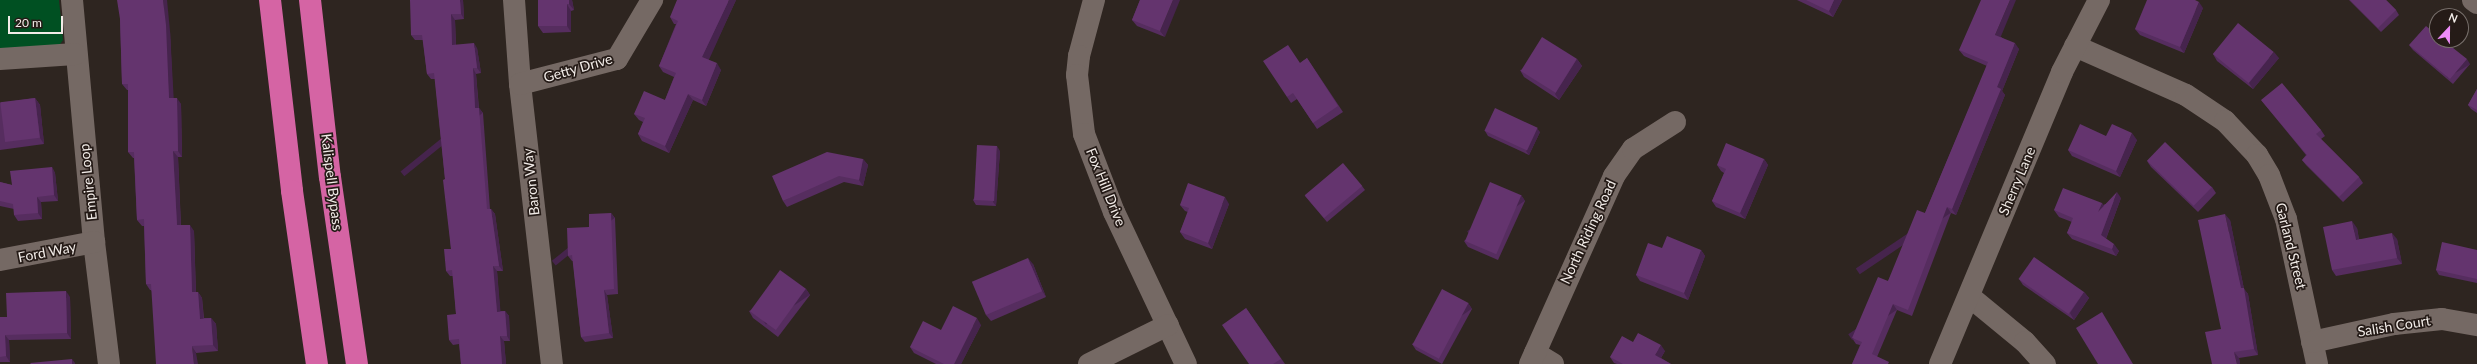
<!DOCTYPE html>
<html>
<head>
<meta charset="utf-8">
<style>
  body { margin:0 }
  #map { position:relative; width:2477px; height:364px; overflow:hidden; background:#2e2520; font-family:Lato,sans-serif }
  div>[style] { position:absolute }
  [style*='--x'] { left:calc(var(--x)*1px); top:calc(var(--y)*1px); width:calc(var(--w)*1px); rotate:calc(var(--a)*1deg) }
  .green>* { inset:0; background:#005022 }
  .minor>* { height:22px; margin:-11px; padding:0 11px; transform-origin:11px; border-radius:11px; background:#756964 }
  .highway>* { height:22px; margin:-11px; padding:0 11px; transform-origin:11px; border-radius:11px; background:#d564a4 }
  .wall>* { inset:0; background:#562d5f }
  .shaded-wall>* { inset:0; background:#46244d; transform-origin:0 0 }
  .building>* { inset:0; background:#64346e; transform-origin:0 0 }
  span { translate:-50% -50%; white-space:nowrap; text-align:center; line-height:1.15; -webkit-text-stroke:3.5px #251b17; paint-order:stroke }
  .street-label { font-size:14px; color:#f2ece8 }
  .north { position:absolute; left:2429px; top:8px; width:40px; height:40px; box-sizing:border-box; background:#251b17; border:1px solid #776f6b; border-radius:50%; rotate:22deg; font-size:11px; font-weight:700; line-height:16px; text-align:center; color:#f2ece8 }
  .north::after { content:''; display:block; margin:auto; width:14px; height:18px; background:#ed8cf9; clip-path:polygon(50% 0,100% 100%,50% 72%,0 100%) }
  .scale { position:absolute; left:8px; top:16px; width:55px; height:18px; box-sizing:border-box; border:2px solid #f2ece8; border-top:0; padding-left:5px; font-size:12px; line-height:14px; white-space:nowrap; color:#f2ece8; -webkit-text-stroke:3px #251b17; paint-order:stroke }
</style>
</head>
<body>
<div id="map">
  <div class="green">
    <i style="clip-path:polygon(0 0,59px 0,63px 40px,58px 47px,0 51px)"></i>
  </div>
  <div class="minor">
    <i style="--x:72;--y:0;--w:243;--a:84.8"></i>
    <i style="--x:94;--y:242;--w:123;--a:83"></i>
    <i style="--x:514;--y:0;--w:84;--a:85.9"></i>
    <i style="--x:520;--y:84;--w:282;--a:83.5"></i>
    <i style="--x:1094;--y:0;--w:58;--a:105"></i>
    <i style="--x:1079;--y:56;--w:19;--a:96"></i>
    <i style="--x:1077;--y:75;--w:59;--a:83.2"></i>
    <i style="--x:1084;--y:134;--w:84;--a:69"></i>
    <i style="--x:1114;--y:212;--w:168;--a:64.7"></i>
    <i style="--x:2473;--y:0;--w:5;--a:37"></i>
    <i style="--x:2075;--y:46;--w:121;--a:23.8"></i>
    <i style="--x:2186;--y:95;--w:47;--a:33.7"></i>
    <i style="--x:2225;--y:121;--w:47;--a:46.7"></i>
    <i style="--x:2257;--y:155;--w:23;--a:59"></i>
    <i style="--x:2269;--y:175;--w:47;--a:68.9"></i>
    <i style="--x:2286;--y:219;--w:148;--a:77.9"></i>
    <i style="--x:0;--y:59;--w:75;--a:-3.8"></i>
    <i style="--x:520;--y:84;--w:100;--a:-14.5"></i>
    <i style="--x:617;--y:59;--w:69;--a:-59.3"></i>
    <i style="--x:0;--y:260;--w:96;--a:-10.8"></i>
    <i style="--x:1969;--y:296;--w:72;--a:39.4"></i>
    <i style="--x:2025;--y:342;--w:30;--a:48"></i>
    <i style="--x:2312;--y:342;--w:84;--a:-12.4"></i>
    <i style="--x:2394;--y:324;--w:48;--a:-5.9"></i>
    <i style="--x:2442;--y:319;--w:36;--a:10"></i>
    <i style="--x:1535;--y:353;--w:21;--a:31"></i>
    <i style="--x:1089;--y:364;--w:88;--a:-26.3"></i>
    <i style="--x:1530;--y:364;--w:206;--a:-65.9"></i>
    <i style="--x:1614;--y:176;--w:33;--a:-55"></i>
    <i style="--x:1633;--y:149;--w:50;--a:-32.7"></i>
    <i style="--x:1940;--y:364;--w:316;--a:-67.3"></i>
    <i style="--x:2062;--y:72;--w:81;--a:-62.8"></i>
  </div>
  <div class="highway">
    <i style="--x:270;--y:0;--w:192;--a:83.4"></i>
    <i style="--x:292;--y:191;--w:175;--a:81.8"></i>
    <i style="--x:310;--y:0;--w:178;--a:83.6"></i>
    <i style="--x:330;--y:177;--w:189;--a:81.8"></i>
  </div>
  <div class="wall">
    <i style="clip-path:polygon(463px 0,464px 19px,455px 20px,456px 45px,477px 48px,481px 73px,476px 74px,479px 108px,483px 113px,490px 209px,491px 209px,495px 214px,503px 271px,497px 271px,500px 311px,505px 311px,509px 316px,510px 341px,504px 341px,506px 364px,461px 364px,459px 344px,453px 345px,449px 340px,456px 314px,453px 276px,450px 276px,446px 271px,451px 249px,445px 179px,435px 79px,431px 79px,427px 74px,423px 40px,415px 40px,411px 35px)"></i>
    <i style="clip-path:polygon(538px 0,572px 0,574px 10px,571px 11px,571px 32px,543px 33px,538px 26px)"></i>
    <i style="clip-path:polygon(736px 0,708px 60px,721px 70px,706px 106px,693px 100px,669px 153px,642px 141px,638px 134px,643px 122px,639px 120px,634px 114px,665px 100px,674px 77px,663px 72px,659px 66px,676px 24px,674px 24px,670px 17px)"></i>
    <i style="clip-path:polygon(1140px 0,1165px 37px,1137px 26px,1132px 20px)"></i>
    <i style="clip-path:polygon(1797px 0,1842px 0,1833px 17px)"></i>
    <i style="clip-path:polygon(2349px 0,2386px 0,2396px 10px,2399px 15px,2381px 32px)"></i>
    <i style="clip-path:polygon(2203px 8px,2184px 53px,2140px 35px,2135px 29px)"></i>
    <i style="clip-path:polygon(120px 19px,170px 31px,173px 98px,181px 104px,182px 157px,178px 157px,181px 225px,194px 231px,196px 292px,198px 292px,202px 298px,204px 318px,211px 318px,216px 324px,218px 351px,196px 353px,151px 290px,150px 290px,146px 284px,144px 226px,142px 226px,137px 220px,134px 158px,133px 158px,128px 152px,128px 90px,127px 90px,122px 84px)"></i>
    <i style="clip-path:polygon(2001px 37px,2019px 49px,2002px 91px,2005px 95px,1956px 215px,1951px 213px,1912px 316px,1897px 310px,1877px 357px,1852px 364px,1860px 345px,1856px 344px,1852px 338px,1888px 281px,1925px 213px,1987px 66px,1964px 56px,1959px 50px)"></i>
    <i style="clip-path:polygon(2409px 45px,2470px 64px,2453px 84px,2413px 50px)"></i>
    <i style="clip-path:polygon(2213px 54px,2279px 58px,2253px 89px,2217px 61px)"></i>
    <i style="clip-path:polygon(1307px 58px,1343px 112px,1317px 129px,1297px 99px,1291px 103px,1287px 97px,1300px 63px)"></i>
    <i style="clip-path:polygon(1577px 59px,1582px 66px,1559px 100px,1524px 77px,1520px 70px)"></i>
    <i style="clip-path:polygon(2477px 89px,2477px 113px,2471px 109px,2468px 105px)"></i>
    <i style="clip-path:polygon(35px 98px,40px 105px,44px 144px,0 150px,0 103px)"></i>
    <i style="clip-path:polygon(2261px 100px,2321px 130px,2325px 136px,2321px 139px,2359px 177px,2363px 183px,2343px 202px,2306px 165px,2302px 160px,2306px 155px)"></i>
    <i style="clip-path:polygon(1485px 131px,1540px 132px,1529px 155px,1488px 136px)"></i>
    <i style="clip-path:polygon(2106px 136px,2137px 140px,2120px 177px,2072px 156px,2068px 150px)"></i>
    <i style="clip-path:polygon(1000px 151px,996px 206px,976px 205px,973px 200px)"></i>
    <i style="clip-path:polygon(863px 159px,868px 165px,863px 186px,844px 182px,787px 207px,783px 201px)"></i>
    <i style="clip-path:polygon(1764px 159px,1768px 165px,1745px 219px,1716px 207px,1712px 201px,1724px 173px,1721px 171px,1717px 165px)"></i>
    <i style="clip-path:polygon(2147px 161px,2212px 187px,2216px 193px,2198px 212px,2151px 167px)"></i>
    <i style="clip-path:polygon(52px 167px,55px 173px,58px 201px,41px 202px,42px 219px,18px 221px,14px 215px,14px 209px,0 206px,0 182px,12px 185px)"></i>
    <i style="clip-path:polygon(1362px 186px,1365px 190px,1327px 222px,1305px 196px)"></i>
    <i style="clip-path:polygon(1521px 195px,1525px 201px,1498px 260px,1468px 247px,1464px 241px)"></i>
    <i style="clip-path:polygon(2121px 198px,2106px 239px,2119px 251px,2116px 256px,2072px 239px,2067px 233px,2072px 222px,2059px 217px,2054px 210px,2102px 203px,2103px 205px)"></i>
    <i style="clip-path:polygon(1229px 204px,1212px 249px,1185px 239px,1180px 232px,1188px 212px,1185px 211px,1180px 205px)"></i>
    <i style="clip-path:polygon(611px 213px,615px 218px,618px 294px,607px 295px,613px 338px,585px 342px,581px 337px,573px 261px,572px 261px,568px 256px,589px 227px)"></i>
    <i style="clip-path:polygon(2230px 220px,2244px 289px,2248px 294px,2258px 355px,2239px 358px,2240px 364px,2221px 329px)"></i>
    <i style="clip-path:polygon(2357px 228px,2359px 239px,2397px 239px,2402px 264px,2336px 276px,2332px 270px)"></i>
    <i style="clip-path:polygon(1662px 248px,1701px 250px,1705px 256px,1688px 300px,1640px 281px,1636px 275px)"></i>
    <i style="clip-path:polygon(2477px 250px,2477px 283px,2439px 275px,2436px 270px)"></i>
    <i style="clip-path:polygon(1033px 264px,1046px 297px,991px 321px,986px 315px)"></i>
    <i style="clip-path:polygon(2019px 279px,2084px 292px,2089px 298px,2074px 320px,2023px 285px)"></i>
    <i style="clip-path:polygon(806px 289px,810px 295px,778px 337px,753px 318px,749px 311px)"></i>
    <i style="clip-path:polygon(70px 297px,71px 339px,9px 340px,10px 362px,0 362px,0 317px,7px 317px)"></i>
    <i style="clip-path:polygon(1468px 303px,1472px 309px,1442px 364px,1416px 350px,1412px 344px)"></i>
    <i style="clip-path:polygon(1246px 308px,1285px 364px,1249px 364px)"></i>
    <i style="clip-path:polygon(981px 325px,961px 364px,936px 364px,914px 353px,910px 347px,941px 330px)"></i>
    <i style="clip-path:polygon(1633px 342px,1665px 351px,1661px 358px,1671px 364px,1617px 364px,1614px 363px,1610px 357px)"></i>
  </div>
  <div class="shaded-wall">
    <i style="clip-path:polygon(163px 0,167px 0,170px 31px,174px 104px,169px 98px)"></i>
    <i style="clip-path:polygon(460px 0,463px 0,464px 19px,461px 14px)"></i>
    <i style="clip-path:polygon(569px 0,572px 0,574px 10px,569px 4px)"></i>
    <i style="clip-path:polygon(729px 0,736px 0,707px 64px,702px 57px)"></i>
    <i style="clip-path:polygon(1173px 0,1180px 0,1165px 37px,1160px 31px)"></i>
    <i style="clip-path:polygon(1834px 0,1842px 0,1833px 17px,1829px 11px)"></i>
    <i style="clip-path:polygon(2010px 0,2016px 0,1999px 41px,1995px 35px)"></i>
    <i style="clip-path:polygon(2199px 2px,2203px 8px,2184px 53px,2180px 47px)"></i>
    <i style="clip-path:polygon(567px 4px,571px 11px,571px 32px,567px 26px)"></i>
    <i style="clip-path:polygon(451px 14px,455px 20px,456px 50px,452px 45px)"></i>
    <i style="clip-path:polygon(474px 43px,477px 48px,481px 73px,477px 68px)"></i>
    <i style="clip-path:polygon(2015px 43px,2019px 49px,2002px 91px,2005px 95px,1956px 215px,1952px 209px,1997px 87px)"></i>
    <i style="clip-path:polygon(2274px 52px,2279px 58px,2253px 89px,2249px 83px)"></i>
    <i style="clip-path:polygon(1577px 59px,1582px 66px,1559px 100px,1555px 94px)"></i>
    <i style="left:2467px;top:59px;width:6px;height:26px;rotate:59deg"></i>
    <i style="clip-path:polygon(717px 63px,721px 70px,706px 106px,702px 100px)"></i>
    <i style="clip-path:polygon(473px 68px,476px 74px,479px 113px,475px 108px)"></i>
    <i style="clip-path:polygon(688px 94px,693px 100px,669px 153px,665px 146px)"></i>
    <i style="clip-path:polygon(35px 98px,40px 105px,44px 144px,40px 138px)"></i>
    <i style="clip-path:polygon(177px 98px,181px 104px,182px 157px,178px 151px)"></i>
    <i style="left:479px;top:108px;width:6px;height:101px;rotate:51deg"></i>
    <i style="clip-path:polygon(1537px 128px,1540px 132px,1529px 155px,1526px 151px)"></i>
    <i style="clip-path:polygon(2132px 133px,2137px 140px,2120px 177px,2116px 171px)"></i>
    <i style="clip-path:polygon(997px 146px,1000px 151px,996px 206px,993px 202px)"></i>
    <i style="clip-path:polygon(173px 151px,178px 157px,181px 231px,177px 225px)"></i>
    <i style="clip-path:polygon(863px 159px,868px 165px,863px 186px,859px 180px)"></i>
    <i style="clip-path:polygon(1764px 159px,1768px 165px,1745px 219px,1740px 213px)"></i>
    <i style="clip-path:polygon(52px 167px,55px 173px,58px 201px,54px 195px)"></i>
    <i style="clip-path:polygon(2117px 192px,2121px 198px,2105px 241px,2101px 235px)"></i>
    <i style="left:1521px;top:195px;width:7px;height:65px;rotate:56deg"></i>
    <i style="clip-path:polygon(37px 197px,41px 202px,42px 219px,38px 213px)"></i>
    <i style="clip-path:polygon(1225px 197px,1229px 204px,1212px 249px,1208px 243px)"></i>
    <i style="clip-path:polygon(2102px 203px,2106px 209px,2098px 212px)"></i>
    <i style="left:1947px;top:207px;width:7px;height:110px;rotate:56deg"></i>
    <i style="clip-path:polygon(491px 209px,495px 214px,503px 271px,499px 266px)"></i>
    <i style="left:611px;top:213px;width:6px;height:76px;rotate:51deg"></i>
    <i style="clip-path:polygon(2225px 214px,2230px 220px,2244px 289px,2248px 294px,2258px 355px,2254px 349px)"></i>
    <i style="clip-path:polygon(2352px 221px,2357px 228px,2360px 246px,2356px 240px)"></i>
    <i style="clip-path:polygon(190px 225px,194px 231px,196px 298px,192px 292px)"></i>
    <i style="clip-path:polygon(2392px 233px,2397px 239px,2402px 264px,2397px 258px)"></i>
    <i style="clip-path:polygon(2114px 244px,2119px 251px,2116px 256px,2112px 249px)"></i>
    <i style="clip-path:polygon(1701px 250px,1705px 256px,1688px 300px,1684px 293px)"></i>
    <i style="clip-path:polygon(1028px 258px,1033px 264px,1046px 297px,1042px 291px)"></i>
    <i style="clip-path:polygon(493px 266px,497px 271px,501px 317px,497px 312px)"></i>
    <i style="left:806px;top:289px;width:7px;height:53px;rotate:56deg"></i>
    <i style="clip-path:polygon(604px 290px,607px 295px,613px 338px,609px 333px)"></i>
    <i style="clip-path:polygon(66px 291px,70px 297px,71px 339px,67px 333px)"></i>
    <i style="clip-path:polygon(198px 292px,202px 298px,204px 325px,200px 319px)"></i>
    <i style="clip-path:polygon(2084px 292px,2089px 298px,2074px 320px,2070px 313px)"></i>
    <i style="left:1468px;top:303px;width:7px;height:63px;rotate:56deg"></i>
    <i style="left:1893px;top:304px;width:7px;height:54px;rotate:56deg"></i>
    <i style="clip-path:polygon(505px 311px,509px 316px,510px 341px,507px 336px)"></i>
    <i style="clip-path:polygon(211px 318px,216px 324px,218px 351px,213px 345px)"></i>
    <i style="clip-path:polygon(977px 318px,981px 325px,961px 364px,954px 364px)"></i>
    <i style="clip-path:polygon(5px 335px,9px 340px,10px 362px,6px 356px)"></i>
    <i style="clip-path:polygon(500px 336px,504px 341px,506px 364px,502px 364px)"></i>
    <i style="clip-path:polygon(1661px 345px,1665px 351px,1659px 361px,1655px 355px)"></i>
    <i style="clip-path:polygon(192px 346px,196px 353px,198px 364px,194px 364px)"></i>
    <i style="clip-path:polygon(2234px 352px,2239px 358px,2240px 364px,2237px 364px)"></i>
    <i style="clip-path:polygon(72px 359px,75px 363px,75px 364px,72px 364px)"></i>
  </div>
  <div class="building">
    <i style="clip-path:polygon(117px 0,163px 0,166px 25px,169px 98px,177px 98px,178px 151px,173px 151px,177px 225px,190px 225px,192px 292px,198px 292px,200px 319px,211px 318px,213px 345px,192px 346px,194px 364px,156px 364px,151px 284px,146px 284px,144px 219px,137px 220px,134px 152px,128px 152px,128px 84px,122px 84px,120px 19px)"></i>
    <i style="clip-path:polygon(410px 0,460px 0,461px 14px,451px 14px,452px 45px,474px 43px,477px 68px,473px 68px,475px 108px,479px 108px,487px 209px,491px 209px,499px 266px,493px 266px,497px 312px,505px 311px,507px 336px,500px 336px,502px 364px,461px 364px,459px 339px,449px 340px,447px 315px,456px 314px,452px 270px,446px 271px,444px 249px,451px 249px,443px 180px,445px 179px,434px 73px,427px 74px,422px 35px,411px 35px)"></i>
    <i style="clip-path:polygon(538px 0,569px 0,569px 4px,567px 4px,567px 26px,538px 26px)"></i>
    <i style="clip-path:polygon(677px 0,729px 0,702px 57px,717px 63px,702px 100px,688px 94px,665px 146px,638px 134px,645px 118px,634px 114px,644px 91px,665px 100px,676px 73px,659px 66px,678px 21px,670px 17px)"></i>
    <i style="clip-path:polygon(1140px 0,1173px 0,1160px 31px,1132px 20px)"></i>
    <i style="clip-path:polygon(1806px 0,1834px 0,1829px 11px)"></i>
    <i style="clip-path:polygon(1981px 0,2010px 0,1995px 35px,2015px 43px,1997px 87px,2001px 89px,1952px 209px,1947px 207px,1908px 310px,1893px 304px,1872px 354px,1889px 362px,1888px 364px,1852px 364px,1862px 342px,1852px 338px,1878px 277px,1888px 281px,1917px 210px,1925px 213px,1988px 62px,1959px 50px)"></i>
    <i style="clip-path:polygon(2147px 0,2195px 0,2199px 2px,2180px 47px,2135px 29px)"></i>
    <i style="clip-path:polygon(2350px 0,2386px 0,2396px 10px,2378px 28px)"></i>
    <i style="left:2238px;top:23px;width:46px;height:40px;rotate:39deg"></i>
    <i style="clip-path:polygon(2426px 26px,2437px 35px,2437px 40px,2443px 40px,2467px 59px,2450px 79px,2409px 45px)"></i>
    <i style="left:1542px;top:37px;width:41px;height:40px;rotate:32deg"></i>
    <i style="clip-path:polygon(1288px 45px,1300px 63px,1307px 58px,1338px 106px,1313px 123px,1293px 93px,1287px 97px,1263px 61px)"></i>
    <i style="clip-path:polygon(2282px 83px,2321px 130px,2316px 134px,2359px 177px,2339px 197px,2302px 160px,2307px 155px,2261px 100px)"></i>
    <i style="clip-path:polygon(2477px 89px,2477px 110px,2468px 105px)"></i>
    <i style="left:35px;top:98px;width:40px;height:35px;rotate:83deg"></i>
    <i style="left:1495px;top:108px;width:47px;height:25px;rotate:25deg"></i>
    <i style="clip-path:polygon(2080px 124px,2106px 136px,2112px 124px,2132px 133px,2116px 171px,2068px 150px)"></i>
    <i style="left:2165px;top:142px;width:65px;height:26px;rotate:44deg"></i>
    <i style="clip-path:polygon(1726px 143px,1764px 159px,1740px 213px,1712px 201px,1726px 169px,1717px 165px)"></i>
    <i style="left:977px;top:145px;width:20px;height:55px;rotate:3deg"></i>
    <i style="clip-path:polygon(827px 152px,863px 159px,859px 180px,839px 176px,783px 201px,772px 176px)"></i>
    <i style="left:1343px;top:163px;width:30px;height:50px;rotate:50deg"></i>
    <i style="clip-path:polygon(52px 167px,54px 195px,37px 197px,38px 213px,14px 215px,13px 204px,0 201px,0 182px,12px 185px,10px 171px)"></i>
    <i style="left:1490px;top:182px;width:34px;height:64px;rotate:23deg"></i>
    <i style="clip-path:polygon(1188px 183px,1225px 197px,1208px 243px,1180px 232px,1189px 208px,1180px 205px)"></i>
    <i style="clip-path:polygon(2063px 188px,2102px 203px,2098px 212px,2117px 192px,2101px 235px,2114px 244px,2112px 249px,2067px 233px,2073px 218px,2054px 210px)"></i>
    <i style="clip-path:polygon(611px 213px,614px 289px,604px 290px,609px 333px,581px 337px,572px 255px,568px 256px,567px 228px,589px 227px,589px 214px)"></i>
    <i style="clip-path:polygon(2225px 214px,2241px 288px,2244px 288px,2254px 349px,2234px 352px,2237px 364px,2212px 364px,2205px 332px,2221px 329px,2198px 220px)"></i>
    <i style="clip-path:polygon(2352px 221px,2356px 240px,2392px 233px,2397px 258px,2332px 270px,2323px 227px)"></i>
    <i style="clip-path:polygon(1667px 236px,1701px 250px,1684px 293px,1636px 275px,1648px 243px,1662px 248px)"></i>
    <i style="clip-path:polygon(2442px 242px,2477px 250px,2477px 279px,2436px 270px)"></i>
    <i style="left:2034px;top:257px;width:61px;height:27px;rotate:35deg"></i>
    <i style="left:1028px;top:258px;width:36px;height:61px;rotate:67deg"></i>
    <i style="left:780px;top:270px;width:32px;height:51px;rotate:36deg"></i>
    <i style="left:1442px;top:289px;width:30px;height:63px;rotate:28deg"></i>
    <i style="clip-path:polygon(66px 291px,67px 333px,5px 335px,6px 356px,0 357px,0 317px,7px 317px,6px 293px)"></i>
    <i style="clip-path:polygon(953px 306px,977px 318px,954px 364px,944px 364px,910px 347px,923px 321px,941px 330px)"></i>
    <i style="clip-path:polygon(1246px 308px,1281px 359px,1273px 364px,1249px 364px,1222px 325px)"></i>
    <i style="clip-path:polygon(2102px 312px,2133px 364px,2098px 364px,2076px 328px)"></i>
    <i style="clip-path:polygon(1638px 333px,1661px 345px,1655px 355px,1671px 364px,1623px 364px,1610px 357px,1622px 336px,1633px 342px)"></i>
    <i style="clip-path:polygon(72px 359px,72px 364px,31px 364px,30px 363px)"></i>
  </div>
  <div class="street-label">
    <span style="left:578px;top:68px;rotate:-16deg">Getty Drive</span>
    <span style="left:2017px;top:181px;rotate:-67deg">Sherry Lane</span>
    <span style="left:88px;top:182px;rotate:-96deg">Empire Loop</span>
    <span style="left:332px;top:182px;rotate:83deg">Kalispell Bypass</span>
    <span style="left:531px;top:182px;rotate:-96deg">Baron Way</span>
    <span style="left:1106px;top:187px;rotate:68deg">Fox Hill Drive</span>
    <span style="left:1588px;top:232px;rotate:-65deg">North Riding Road</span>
    <span style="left:2291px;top:246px;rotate:76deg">Garland Street</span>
    <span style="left:47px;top:252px;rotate:-11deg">Ford Way</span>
    <span style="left:2394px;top:326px;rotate:-9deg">Salish Court</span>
  </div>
  <div class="north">N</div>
  <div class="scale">20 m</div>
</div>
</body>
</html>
